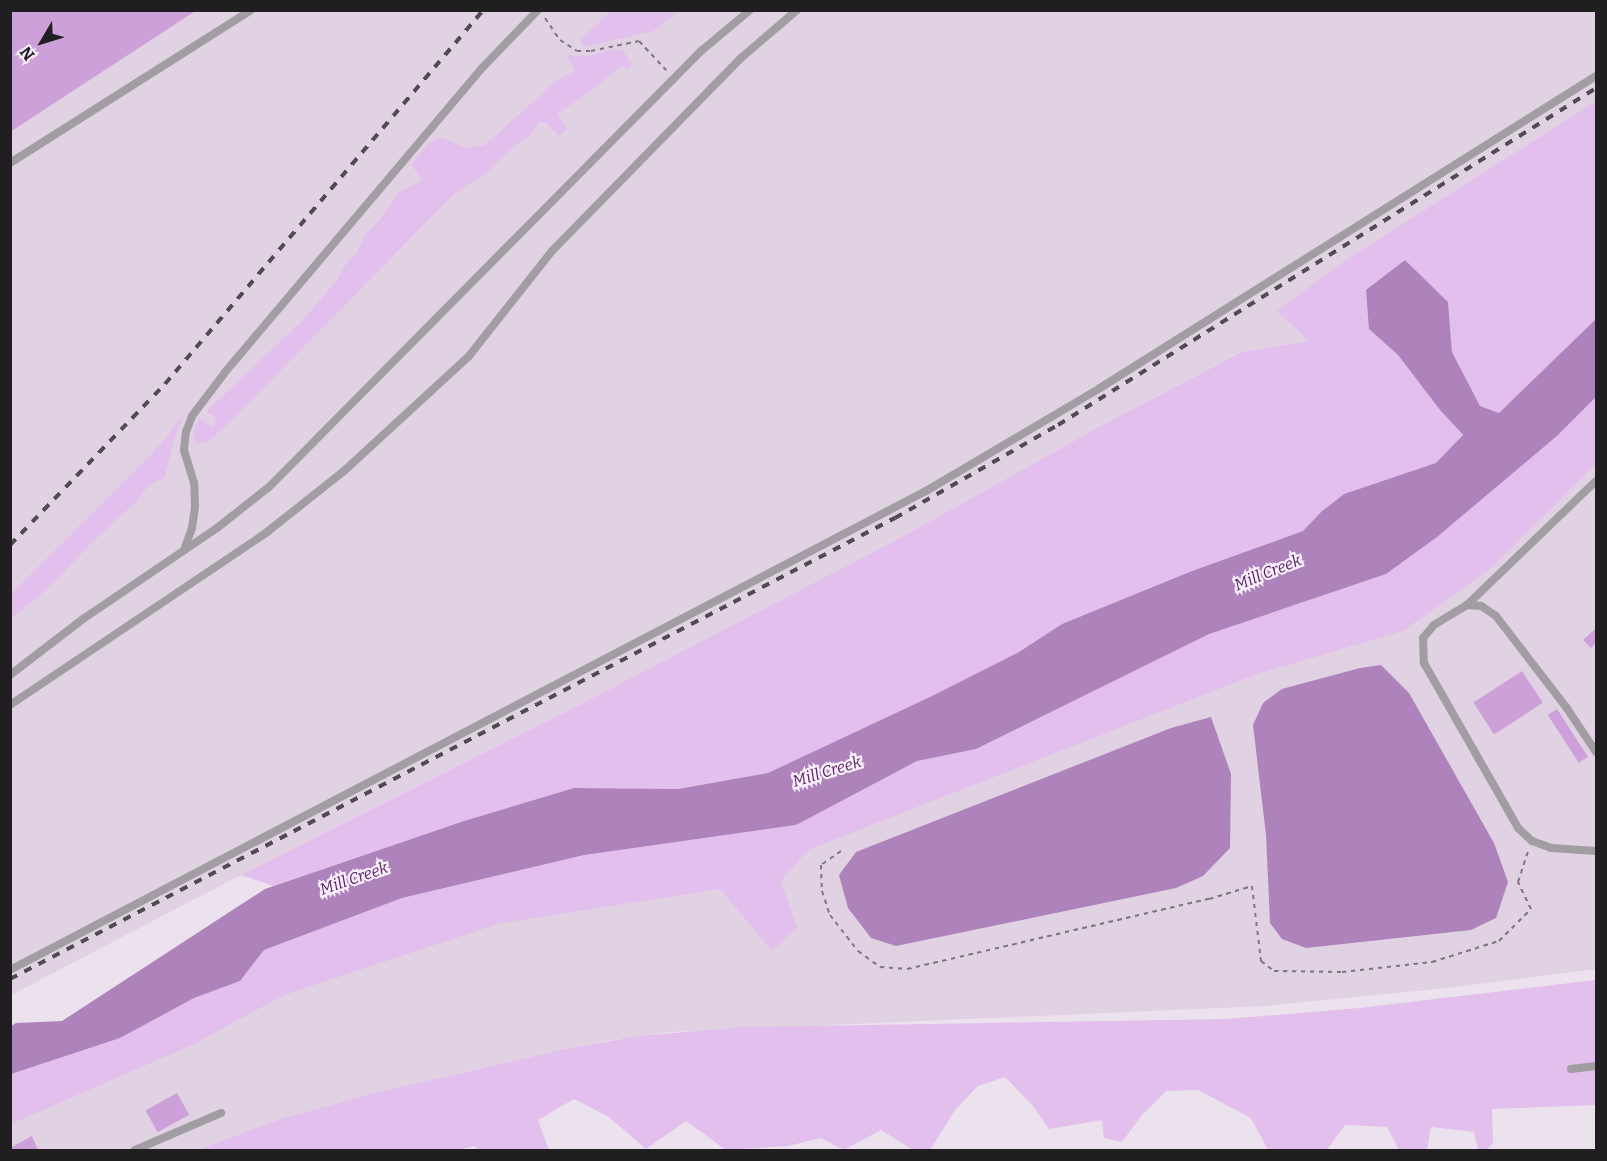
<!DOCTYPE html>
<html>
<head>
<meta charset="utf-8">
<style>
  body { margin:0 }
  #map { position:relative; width:1607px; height:1161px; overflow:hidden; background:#ebe2ee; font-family:Bitter,serif }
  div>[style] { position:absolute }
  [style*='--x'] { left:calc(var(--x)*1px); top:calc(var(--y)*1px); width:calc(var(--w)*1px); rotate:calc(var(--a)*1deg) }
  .built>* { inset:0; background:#e0d2e3 }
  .green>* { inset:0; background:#e3bfed }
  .water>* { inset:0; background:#ae82ba }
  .building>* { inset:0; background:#cea0da; transform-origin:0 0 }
  .path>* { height:2px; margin-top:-1px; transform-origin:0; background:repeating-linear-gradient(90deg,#7c767e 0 4.5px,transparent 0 9px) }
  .lane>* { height:8px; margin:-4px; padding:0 4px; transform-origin:4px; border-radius:4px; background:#a19da2 }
  .rail>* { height:4px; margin-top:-2px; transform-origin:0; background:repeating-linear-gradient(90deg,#504b51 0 8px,transparent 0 16px) }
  span { translate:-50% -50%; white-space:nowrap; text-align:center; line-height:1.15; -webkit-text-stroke:4.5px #f9effb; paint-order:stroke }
  .water-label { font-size:16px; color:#561f64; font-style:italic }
  .frame { position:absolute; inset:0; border:12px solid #211e22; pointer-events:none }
  .north { position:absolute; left:12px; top:12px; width:60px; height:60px; -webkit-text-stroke:4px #f9effb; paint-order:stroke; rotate:232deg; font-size:16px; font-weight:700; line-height:24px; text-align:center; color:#211e22 }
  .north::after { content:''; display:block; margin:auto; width:21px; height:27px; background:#211e22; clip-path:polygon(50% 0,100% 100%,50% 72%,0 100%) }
</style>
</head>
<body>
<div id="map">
  <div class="built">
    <i style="clip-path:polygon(10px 11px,1596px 11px,1596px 101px,1347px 259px,1278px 311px,1310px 341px,1240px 352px,1097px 428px,900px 538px,583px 703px,241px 875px,11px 995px)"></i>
    <i style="clip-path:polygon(1596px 397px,1596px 969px,1447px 988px,1266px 1006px,672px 1032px,606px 1041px,463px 1072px,198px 1150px,11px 1150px,10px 1074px,1558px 435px)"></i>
  </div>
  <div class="green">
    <i style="clip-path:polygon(612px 11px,612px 10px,678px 11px,654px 31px,583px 47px,581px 39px)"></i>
    <i style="clip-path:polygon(614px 49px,623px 51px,632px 64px,627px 69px,622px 65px,595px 88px,557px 114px,567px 129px,559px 136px,545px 122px,539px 122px,531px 134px,507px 152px,486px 173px,453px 195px,226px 426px,208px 441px,196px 444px,193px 434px,199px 418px,212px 427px,216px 418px,207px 411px,303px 320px,336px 281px,348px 261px,357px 253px,364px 236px,382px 217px,398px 193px,421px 181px,421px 177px,411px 165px,428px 144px,440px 137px,466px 148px,485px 145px,555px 82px,575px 71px,567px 55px,588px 56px)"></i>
    <i style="clip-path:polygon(1596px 101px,1596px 319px,1567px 351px,1499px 413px,1480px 406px,1452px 352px,1448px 302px,1406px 261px,1369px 329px,1398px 355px,1440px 410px,1463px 436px,1437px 463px,1344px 494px,1321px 512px,1303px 531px,1192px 571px,1062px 624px,1019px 652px,930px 697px,768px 773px,678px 789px,574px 788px,464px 821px,273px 886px,241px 875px,583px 703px,900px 538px,1097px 428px,1241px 352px,1309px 341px,1277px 311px,1347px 259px)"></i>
    <i style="clip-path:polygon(1596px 397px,1596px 464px,1490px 569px,1403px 631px,1254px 675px,808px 850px,781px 881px,797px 928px,772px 951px,720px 889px,501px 923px,284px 995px,194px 1044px,11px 1124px,11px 1074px,120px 1038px,194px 998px,240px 981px,264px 950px,402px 898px,584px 855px,796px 825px,917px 761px,976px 749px,1209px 634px,1386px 574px,1558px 435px)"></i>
    <i style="clip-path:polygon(186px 412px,176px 433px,165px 477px,148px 486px,137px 501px,90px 544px,54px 583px,11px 619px,11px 594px,152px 454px)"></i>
    <i style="clip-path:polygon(1596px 980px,1596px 1105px,1492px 1109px,1493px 1143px,1487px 1150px,1478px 1150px,1474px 1132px,1431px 1127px,1427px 1150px,1399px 1150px,1387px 1127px,1345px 1125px,1327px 1150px,1268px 1150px,1251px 1118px,1198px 1090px,1166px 1091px,1142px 1115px,1122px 1142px,1104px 1138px,1102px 1120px,1049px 1129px,1033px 1106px,1005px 1077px,978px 1086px,955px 1110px,930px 1150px,913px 1150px,881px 1130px,844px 1150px,821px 1138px,788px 1146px,726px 1150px,686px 1121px,646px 1149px,609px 1117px,574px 1099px,538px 1120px,549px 1150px,480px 1150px,473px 1146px,459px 1150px,198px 1150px,281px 1119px,375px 1093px,565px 1049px,639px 1036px,744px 1027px,1227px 1019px,1359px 1008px)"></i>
  </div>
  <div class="water">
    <i style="clip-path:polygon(1405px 260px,1448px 302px,1452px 352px,1480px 406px,1499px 413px,1596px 319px,1596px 397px,1558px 435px,1437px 537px,1386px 574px,1209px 634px,976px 749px,917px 761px,796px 825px,584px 855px,402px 898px,264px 950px,240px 981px,194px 998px,120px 1038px,11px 1074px,11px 1026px,16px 1023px,62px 1021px,265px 889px,464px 821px,574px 788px,678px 789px,768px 773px,930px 697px,1019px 652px,1062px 624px,1192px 571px,1303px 531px,1321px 512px,1344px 494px,1436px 463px,1463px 435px,1440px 410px,1398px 355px,1369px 329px,1366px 290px)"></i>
    <i style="clip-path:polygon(1381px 665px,1409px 693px,1494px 843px,1508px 882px,1496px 918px,1471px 930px,1306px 948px,1282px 939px,1270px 923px,1266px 835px,1253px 725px,1263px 703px,1282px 689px,1360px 668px)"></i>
    <i style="clip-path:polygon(1211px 717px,1231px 774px,1230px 848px,1203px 876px,1176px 888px,896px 946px,871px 938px,848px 908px,839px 875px,856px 852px,1171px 728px)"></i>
  </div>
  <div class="building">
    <i style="clip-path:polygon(10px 10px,197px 10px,10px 132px)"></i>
    <i style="clip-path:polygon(1596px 628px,1596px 643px,1591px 648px,1583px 640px)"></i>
    <i style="left:1522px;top:671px;width:38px;height:58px;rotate:57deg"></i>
    <i style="left:1557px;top:709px;width:57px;height:11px;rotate:57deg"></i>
    <i style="left:177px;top:1093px;width:25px;height:36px;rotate:61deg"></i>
    <i style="clip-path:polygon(32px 1136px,38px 1150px,10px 1150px,10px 1148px)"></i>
  </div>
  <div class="path">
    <i style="--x:545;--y:18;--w:27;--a:56"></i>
    <i style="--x:560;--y:40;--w:20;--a:33"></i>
    <i style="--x:577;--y:51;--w:14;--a:0"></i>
    <i style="--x:591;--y:51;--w:49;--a:-11.8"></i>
    <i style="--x:639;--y:41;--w:40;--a:47"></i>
    <i style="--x:841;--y:851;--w:24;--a:145"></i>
    <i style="--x:821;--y:865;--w:26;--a:88"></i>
    <i style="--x:822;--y:891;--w:25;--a:72"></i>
    <i style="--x:830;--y:915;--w:46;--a:52.1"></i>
    <i style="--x:858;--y:951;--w:27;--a:36"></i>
    <i style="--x:880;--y:967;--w:27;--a:4"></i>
    <i style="--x:907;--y:969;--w:310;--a:-13.1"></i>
    <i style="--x:1209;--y:899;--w:45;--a:-16.8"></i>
    <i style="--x:1252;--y:886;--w:76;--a:83.2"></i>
    <i style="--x:1261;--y:961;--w:16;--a:38"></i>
    <i style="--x:1274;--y:971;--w:68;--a:0.8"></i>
    <i style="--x:1342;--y:972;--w:91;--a:-6.3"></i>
    <i style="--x:1432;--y:962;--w:70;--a:-17.4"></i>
    <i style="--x:1499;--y:941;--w:45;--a:-45"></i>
    <i style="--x:1531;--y:909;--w:30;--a:-116"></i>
    <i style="--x:1518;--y:882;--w:33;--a:-72"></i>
  </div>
  <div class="lane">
    <i style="--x:10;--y:163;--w:285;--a:-32.4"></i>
    <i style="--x:184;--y:550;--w:23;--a:-70"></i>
    <i style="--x:192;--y:528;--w:22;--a:-82"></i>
    <i style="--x:195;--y:506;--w:23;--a:-92"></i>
    <i style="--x:194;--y:483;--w:34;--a:-107"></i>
    <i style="--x:184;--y:450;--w:18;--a:-84"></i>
    <i style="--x:186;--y:432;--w:17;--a:-69"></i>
    <i style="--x:192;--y:416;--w:56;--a:-52.9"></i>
    <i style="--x:226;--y:371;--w:398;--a:-49.8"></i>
    <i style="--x:483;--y:67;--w:79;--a:-46"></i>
    <i style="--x:1467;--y:605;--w:179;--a:-43.9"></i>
    <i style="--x:10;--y:675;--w:92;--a:-37.5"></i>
    <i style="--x:83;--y:619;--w:162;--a:-34.2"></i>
    <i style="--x:217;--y:528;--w:66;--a:-38.3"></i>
    <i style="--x:269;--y:487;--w:614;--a:-45.26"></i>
    <i style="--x:701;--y:51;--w:64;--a:-39.9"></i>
    <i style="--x:10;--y:705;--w:310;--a:-33.9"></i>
    <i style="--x:267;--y:532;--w:98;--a:-38.4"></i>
    <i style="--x:344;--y:471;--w:170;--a:-42.6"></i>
    <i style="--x:469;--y:356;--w:132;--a:-51.7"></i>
    <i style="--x:551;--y:252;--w:272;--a:-45.6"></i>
    <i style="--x:741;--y:58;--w:74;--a:-40.6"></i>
    <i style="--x:1596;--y:752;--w:54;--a:-123.7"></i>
    <i style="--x:1566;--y:707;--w:115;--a:-127.6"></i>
    <i style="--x:1496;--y:616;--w:18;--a:-146"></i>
    <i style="--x:1481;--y:606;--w:14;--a:-176"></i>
    <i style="--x:1467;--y:605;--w:39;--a:149"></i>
    <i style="--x:1434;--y:625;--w:17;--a:130"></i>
    <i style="--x:1423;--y:638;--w:25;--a:88"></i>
    <i style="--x:1424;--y:663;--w:190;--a:60.3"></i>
    <i style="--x:1518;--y:828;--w:19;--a:43"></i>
    <i style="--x:1532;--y:841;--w:20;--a:20"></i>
    <i style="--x:1551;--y:848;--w:45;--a:3.8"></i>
    <i style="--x:10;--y:970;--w:1034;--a:-27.61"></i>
    <i style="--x:926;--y:491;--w:202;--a:-30.6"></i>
    <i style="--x:1100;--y:388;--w:586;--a:-32.17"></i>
    <i style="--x:1571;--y:1069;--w:25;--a:-7"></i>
    <i style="--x:135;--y:1150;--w:94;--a:-23.3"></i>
  </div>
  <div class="rail">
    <i style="--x:10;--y:545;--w:223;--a:-46.1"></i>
    <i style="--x:165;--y:384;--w:491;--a:-49.6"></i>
    <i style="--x:10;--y:979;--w:998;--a:-27.52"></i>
    <i style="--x:895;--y:518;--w:188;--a:-29.7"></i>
    <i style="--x:1058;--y:425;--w:635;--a:-32.06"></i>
  </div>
  <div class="water-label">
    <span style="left:1268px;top:573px;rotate:-22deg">Mill Creek</span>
    <span style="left:827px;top:772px;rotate:-17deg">Mill Creek</span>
    <span style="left:354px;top:879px;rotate:-19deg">Mill Creek</span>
  </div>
  <div class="frame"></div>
  <div class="north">N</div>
</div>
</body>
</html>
